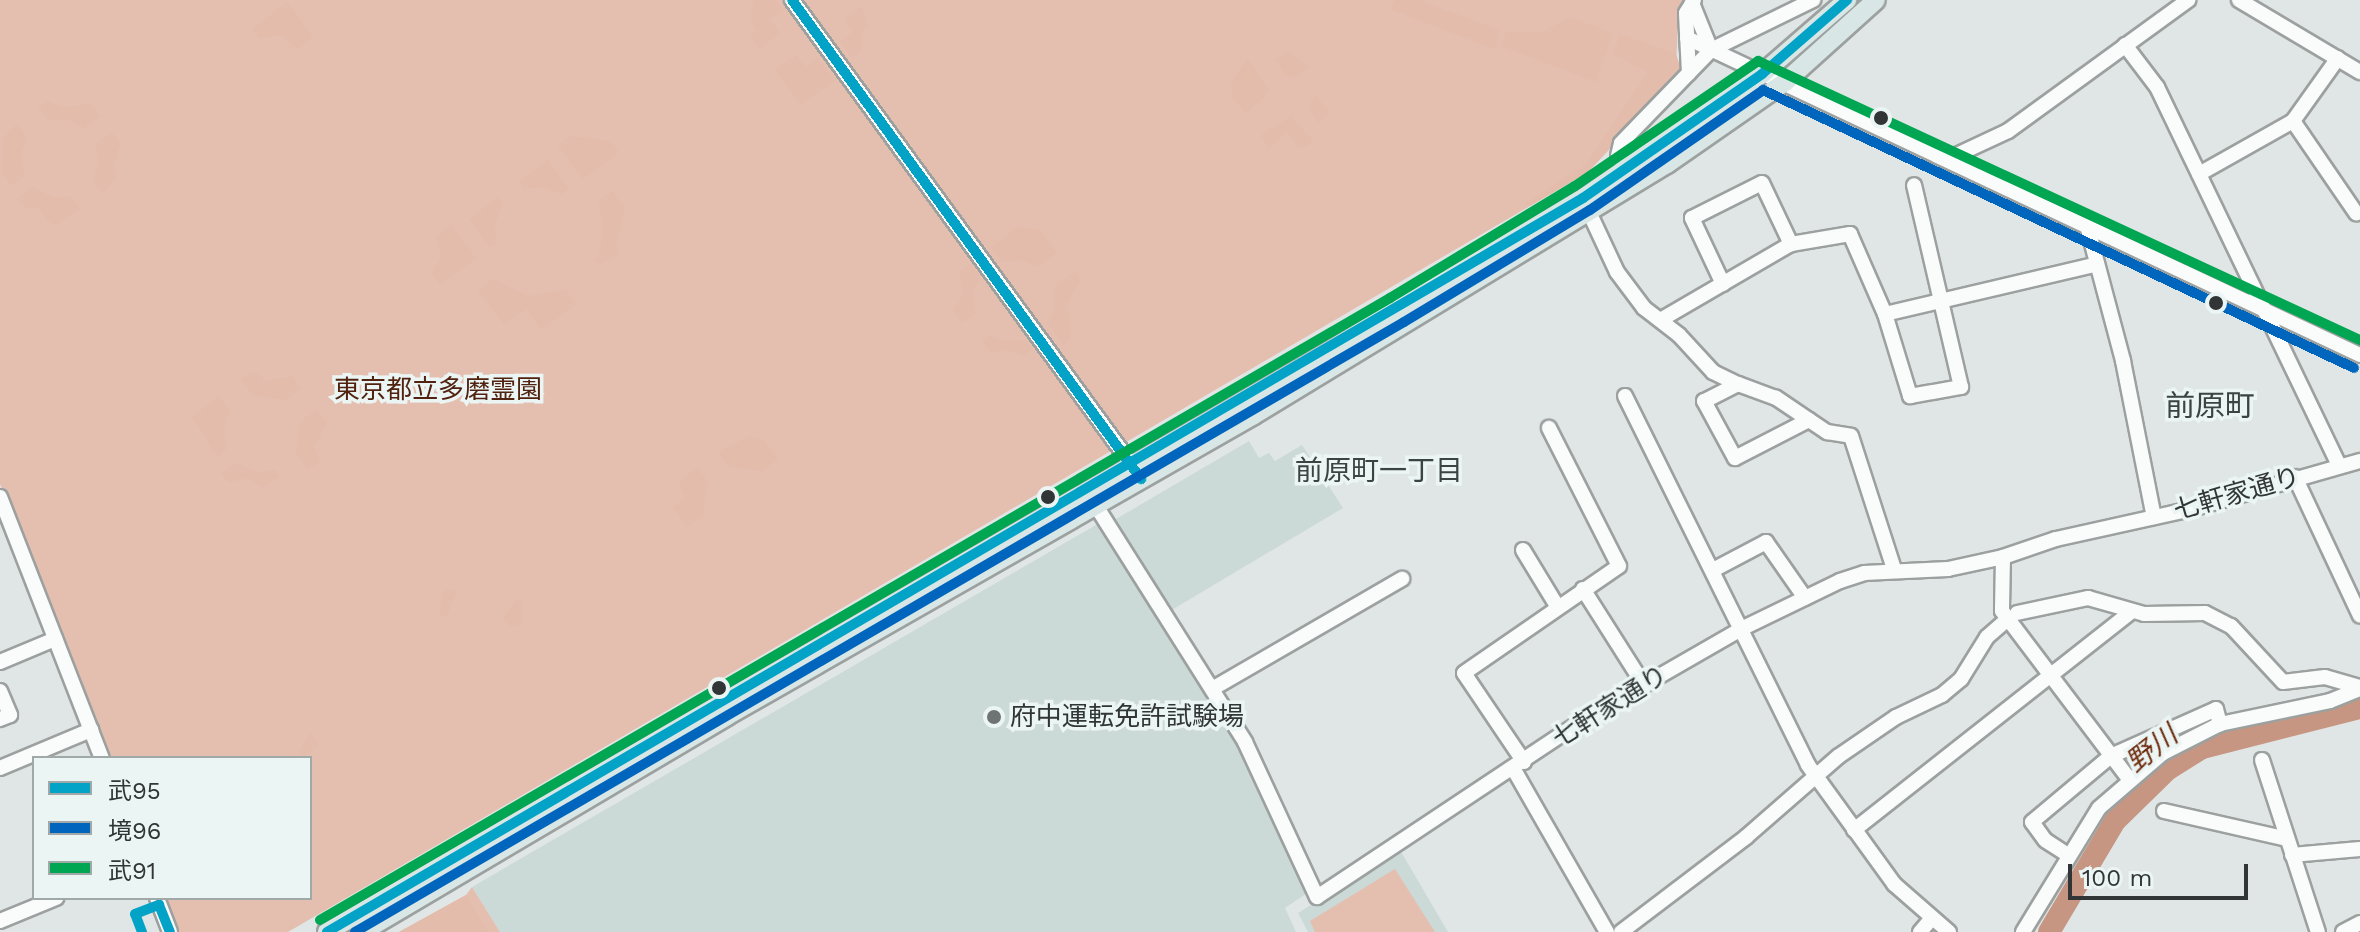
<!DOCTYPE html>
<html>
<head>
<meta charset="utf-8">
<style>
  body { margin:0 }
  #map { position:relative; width:2360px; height:932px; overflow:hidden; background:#e0e6e5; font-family:"Work Sans","Noto Sans JP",sans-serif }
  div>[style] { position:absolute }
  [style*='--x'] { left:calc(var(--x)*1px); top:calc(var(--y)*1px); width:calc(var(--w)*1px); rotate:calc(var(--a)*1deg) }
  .built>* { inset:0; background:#ccdad7 }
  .green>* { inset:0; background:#e4beaf }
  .forest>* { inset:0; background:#e3bcac }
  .river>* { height:22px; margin:-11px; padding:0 11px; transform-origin:11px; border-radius:11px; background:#c69682 }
  .roads { filter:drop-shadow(2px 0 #9ca1a0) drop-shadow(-2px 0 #9ca1a0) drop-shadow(0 2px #9ca1a0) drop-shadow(0 -2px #9ca1a0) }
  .minor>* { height:14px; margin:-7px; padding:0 7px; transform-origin:7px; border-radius:7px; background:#fafbfb }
  .major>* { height:18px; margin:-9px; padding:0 9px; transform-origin:9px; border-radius:9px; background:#d8e7e5 }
  .bus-1>* { height:10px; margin:-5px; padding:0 5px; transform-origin:5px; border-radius:5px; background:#02a3c6 }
  .bus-2>* { height:10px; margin:-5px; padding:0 5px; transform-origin:5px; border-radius:5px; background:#0065bd }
  .bus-3>* { height:10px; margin:-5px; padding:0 5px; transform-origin:5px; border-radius:5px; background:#00a651 }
  .dots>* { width:22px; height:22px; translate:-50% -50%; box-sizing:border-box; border:4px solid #ebf5f4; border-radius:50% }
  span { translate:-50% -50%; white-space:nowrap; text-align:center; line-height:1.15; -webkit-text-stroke:7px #ebf5f4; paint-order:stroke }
  .park-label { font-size:26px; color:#51220f }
  .street-label { font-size:26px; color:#313535 }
  .poi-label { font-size:26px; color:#313535 }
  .left { translate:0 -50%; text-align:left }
  .neighbourhood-label { font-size:28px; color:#3c4443 }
  .water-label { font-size:28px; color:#6f2c0f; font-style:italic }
  .quarter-label { font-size:30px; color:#3c4443 }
  .legend { position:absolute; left:32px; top:756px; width:280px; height:144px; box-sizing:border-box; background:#ebf5f4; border:2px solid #a1a8a8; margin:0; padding:10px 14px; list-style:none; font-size:24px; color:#313535 }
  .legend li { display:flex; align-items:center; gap:16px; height:40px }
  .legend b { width:40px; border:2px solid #a1a8a8 }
  .scale { position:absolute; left:2068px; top:864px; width:180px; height:36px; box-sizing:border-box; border:4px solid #313535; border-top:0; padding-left:10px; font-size:24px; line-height:28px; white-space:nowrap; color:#313535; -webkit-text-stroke:6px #ebf5f4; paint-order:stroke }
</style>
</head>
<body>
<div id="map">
  <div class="built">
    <i style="clip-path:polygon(1249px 441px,1259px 458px,1269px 453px,1275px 461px,1302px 445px,1343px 508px,1170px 611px,1116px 519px)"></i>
    <i style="clip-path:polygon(1101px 522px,1242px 747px,1310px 891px,1285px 908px,1296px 932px,500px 932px,472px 887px)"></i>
    <i style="clip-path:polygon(1400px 850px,1448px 932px,1308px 932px,1298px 913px)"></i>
  </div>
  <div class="green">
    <i style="clip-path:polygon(0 0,1686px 0,1679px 9px,1676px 62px,1682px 72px,1588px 172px,288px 932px,176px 932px,163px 898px,310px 898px,310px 758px,108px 758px,0 484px)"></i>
    <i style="clip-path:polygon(1395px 869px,1435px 932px,1315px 932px,1310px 921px)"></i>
    <i style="clip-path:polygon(472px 887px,500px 932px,399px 932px,466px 895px)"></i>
  </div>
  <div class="forest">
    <i style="clip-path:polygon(754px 0,776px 0,783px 10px,770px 19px,780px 33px,759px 49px,750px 37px,756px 31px,750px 19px)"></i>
    <i style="clip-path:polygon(1395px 0,1418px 0,1500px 30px,1494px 49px,1390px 9px)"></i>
    <i style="clip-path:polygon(288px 2px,313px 37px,298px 49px,279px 35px,259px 39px,252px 29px)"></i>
    <i style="clip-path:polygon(862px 6px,868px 25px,862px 33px,862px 50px,852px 58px,840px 42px,853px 32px,844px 19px)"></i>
    <i style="clip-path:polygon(1569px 17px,1613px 33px,1596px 82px,1501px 46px,1506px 32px,1541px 33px)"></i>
    <i style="clip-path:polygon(1620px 34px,1676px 54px,1682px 72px,1588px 172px,1530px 206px,1525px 204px,1585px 165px,1648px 72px,1613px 55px)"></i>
    <i style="clip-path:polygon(1289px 51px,1309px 67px,1295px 77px,1287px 76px,1275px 60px)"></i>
    <i style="clip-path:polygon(796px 55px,806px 67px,818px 58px,835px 80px,801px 105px,775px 70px)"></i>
    <i style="clip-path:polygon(1248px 58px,1270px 91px,1246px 114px,1232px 97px,1231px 83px)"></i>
    <i style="clip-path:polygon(1316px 95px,1329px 112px,1318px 124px,1308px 106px)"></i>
    <i style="clip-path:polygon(48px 101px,64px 108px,90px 103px,100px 116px,84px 128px,66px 119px,48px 121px,38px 108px)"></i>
    <i style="clip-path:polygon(1291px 116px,1314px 142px,1298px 149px,1287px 132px,1269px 148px,1260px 136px)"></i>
    <i style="clip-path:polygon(17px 124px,27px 137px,21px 153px,24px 176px,11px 186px,2px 173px,4px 137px)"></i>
    <i style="clip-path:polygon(112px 132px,120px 144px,114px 164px,117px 178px,102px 194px,92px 181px,99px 164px,96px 144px)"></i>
    <i style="clip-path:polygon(570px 136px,611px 141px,619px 152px,583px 179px,558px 146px)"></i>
    <i style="clip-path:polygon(548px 160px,569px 189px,562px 194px,543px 187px,524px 189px,519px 182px)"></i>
    <i style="clip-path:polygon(33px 187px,54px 198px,71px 196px,80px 209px,55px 225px,47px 221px,39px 208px,28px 209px,17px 199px)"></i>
    <i style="clip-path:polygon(612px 191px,625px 208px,617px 242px,619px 255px,601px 264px,596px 261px,604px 231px,598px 202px)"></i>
    <i style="clip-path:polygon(498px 197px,503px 204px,495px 224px,496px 243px,490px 247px,469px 219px)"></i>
    <i style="clip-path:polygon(452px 225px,476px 258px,440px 285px,432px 274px,441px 256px,436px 236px)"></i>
    <i style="clip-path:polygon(1018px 227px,1041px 231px,1057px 253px,1038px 267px,1022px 260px,1002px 261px,991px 247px)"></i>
    <i style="clip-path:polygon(971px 264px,980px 277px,973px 293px,975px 314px,962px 323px,953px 311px,964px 293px,959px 273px)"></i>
    <i style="clip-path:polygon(1075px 272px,1081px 279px,1067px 304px,1071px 336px,1064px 346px,1048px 324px,1054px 310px,1053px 288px)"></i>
    <i style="clip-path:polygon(493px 279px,528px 296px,566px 290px,576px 304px,541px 330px,526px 309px,504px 325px,478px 290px)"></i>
    <i style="clip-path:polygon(990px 335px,1006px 341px,1026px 340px,1033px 349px,1023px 356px,1005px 349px,991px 353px,982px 341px)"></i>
    <i style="clip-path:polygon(253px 371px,267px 381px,292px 376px,301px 388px,285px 400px,252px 395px,241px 380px)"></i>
    <i style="clip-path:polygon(219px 396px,230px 411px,224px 427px,227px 448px,218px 458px,192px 417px)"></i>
    <i style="clip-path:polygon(317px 410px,327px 423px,314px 447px,320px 462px,308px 470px,296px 454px,301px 421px)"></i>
    <i style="clip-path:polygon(750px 436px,764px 440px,778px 459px,762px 471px,729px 467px,718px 452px)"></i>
    <i style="clip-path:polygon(238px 463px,257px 472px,275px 470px,279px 476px,262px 488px,248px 478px,229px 483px,221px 473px)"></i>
    <i style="clip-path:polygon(697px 467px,708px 482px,703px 515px,687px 527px,673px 508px,685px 497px,679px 485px,683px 478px)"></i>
    <i style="clip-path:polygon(445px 589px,457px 591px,447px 617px,439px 614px)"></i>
    <i style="clip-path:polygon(516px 600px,522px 600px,522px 626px,510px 626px,503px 618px)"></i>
    <i style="clip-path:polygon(310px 732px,319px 745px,303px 757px,299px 752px)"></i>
    <i style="clip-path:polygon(466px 895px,488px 932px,399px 932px)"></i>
  </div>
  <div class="river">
    <i style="--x:2049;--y:932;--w:129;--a:-59.3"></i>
    <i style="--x:2115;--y:821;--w:73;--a:-44.4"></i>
    <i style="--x:2167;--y:770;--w:41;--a:-32.2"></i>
    <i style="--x:2202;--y:748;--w:163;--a:-14.2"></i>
  </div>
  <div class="roads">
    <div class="minor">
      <i style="--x:792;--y:0;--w:585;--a:53.84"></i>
      <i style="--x:2239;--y:0;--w:141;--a:30.8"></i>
      <i style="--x:1692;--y:3;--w:51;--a:68"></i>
      <i style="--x:1687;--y:38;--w:744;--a:25.22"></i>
      <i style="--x:2125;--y:45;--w:53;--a:52.7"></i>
      <i style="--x:2157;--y:87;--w:420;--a:64.3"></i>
      <i style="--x:1689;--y:73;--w:60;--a:-92.9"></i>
      <i style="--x:1686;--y:13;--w:15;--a:-58"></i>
      <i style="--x:2293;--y:121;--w:112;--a:55.6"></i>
      <i style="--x:1948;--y:159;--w:66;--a:-25"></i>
      <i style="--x:2008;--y:131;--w:223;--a:-36"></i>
      <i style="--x:1626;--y:168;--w:14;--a:-124"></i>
      <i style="--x:1618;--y:156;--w:13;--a:-77"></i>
      <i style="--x:1621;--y:143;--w:129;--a:-45.9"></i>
      <i style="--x:1711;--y:50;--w:114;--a:-26.1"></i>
      <i style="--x:2199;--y:174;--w:108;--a:-29.4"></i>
      <i style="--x:2293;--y:121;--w:77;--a:-54.5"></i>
      <i style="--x:1589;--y:212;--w:66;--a:65"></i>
      <i style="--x:1617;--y:272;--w:45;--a:53.1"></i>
      <i style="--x:1644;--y:308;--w:44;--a:37.6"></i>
      <i style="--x:1679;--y:335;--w:50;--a:47.4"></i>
      <i style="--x:1713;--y:372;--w:28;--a:26"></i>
      <i style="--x:2088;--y:229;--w:137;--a:75.1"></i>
      <i style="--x:2123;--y:361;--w:159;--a:78.8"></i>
      <i style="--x:1723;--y:284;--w:73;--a:-115.2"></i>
      <i style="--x:1692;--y:218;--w:78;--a:-26.6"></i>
      <i style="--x:1762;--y:183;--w:68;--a:64.6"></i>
      <i style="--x:1885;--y:314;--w:86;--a:73"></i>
      <i style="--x:1910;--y:396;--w:52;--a:-10"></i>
      <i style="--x:1961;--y:387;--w:207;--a:-103.1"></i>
      <i style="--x:1662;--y:319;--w:149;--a:-30.2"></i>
      <i style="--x:1791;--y:244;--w:60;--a:-9.6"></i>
      <i style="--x:1850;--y:234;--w:87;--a:66.4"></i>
      <i style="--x:1885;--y:314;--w:215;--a:-13.2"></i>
      <i style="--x:1625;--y:396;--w:412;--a:63.6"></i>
      <i style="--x:1808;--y:765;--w:147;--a:54.1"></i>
      <i style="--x:1894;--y:884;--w:73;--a:41.1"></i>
      <i style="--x:1809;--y:420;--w:40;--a:-146"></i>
      <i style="--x:1776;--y:398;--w:40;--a:-159.8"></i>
      <i style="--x:1738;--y:384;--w:38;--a:153"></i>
      <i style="--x:1704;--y:401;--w:65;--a:61.5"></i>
      <i style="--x:1735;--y:458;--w:83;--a:-27.2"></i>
      <i style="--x:1809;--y:420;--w:22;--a:34"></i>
      <i style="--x:1827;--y:432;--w:24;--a:9"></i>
      <i style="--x:1851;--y:436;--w:140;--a:72.1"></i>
      <i style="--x:2295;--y:477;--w:153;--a:64.9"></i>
      <i style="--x:0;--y:497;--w:280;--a:68.7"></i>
      <i style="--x:1096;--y:506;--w:279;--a:57.7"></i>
      <i style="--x:1245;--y:742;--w:171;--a:65.1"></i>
      <i style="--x:1317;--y:897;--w:320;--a:-33.6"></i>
      <i style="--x:1583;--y:720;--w:182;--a:-29.9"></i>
      <i style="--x:1741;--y:629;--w:110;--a:-25.9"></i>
      <i style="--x:1840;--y:581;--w:25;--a:-18"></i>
      <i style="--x:1864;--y:573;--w:84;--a:-2.7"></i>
      <i style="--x:1948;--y:569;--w:56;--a:-12.3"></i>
      <i style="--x:2003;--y:557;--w:56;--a:-18.8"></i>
      <i style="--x:2056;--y:539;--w:138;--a:-12.5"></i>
      <i style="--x:2191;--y:509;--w:176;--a:-15.9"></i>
      <i style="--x:1523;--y:550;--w:66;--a:58.7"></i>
      <i style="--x:2003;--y:557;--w:54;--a:91.1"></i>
      <i style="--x:2002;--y:611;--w:211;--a:52.9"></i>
      <i style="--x:1713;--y:570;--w:60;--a:-27.8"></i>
      <i style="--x:1766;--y:542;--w:68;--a:55.1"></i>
      <i style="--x:1583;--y:589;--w:114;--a:57.6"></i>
      <i style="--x:2017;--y:613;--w:73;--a:-11.9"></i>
      <i style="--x:2088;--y:598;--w:58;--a:15.9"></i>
      <i style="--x:2144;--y:614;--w:61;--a:-0.9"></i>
      <i style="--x:2205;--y:613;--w:29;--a:27"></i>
      <i style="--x:2231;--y:626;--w:76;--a:47.1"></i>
      <i style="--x:2283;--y:682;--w:42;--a:-6.8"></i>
      <i style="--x:2325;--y:677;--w:36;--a:16"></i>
      <i style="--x:0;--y:662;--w:60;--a:-22.7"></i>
      <i style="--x:1212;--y:689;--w:220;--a:-30.1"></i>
      <i style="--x:0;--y:691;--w:26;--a:67"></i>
      <i style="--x:10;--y:715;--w:11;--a:158"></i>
      <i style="--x:2262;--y:760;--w:181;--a:72"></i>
      <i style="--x:1524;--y:762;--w:107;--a:-124"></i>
      <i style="--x:1464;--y:673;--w:188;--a:-34.6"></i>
      <i style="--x:1619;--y:566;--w:155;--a:-116.9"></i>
      <i style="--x:0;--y:768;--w:99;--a:-22.7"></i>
      <i style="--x:1513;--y:768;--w:189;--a:60.2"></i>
      <i style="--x:2164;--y:811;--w:126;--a:12.8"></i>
      <i style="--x:1854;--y:830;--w:354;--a:-38.2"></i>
      <i style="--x:2068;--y:855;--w:27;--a:-147"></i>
      <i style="--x:2045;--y:840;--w:22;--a:-126"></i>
      <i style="--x:2032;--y:822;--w:103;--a:-39.9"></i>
      <i style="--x:2111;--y:756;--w:115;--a:-24.1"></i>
      <i style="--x:2216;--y:709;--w:16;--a:75"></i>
      <i style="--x:2292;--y:855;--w:68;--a:-5"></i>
      <i style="--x:157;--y:898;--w:36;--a:69"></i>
      <i style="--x:0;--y:921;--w:61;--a:-22.3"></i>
      <i style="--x:1621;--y:932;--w:157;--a:-37.2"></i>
      <i style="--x:1746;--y:837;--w:123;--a:-41.1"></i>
      <i style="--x:1839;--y:756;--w:69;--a:-34.4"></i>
      <i style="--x:1896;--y:717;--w:51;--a:-25.6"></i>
      <i style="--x:1942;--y:695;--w:25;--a:-40"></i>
      <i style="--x:1961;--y:679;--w:49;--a:-58.2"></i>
      <i style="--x:1987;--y:637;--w:28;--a:-41"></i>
      <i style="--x:1920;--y:932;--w:18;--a:-49"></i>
      <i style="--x:2023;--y:932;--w:145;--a:-58.5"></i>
      <i style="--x:2099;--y:808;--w:84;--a:-40.7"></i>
      <i style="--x:2163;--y:753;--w:64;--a:-27"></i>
      <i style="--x:2220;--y:724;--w:112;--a:-11.8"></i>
      <i style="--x:2330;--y:701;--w:32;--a:-22"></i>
      <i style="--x:2343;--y:932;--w:19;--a:-28"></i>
    </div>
    <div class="major">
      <i style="--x:327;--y:932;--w:1157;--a:-30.13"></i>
      <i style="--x:1328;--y:351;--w:297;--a:-31"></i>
      <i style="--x:1583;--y:198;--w:218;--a:-34.7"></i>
      <i style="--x:1762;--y:74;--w:113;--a:-41"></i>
      <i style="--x:362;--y:932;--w:424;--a:-30.6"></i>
      <i style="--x:727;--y:716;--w:607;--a:-29.73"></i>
      <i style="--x:1254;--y:415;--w:483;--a:-31.3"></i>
      <i style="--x:1667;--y:164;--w:144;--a:-34.8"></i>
      <i style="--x:1785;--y:82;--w:122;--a:-42"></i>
    </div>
  </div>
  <div class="bus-1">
    <i style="--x:792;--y:0;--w:593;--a:53.92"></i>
    <i style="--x:142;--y:932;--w:19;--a:-111"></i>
    <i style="--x:135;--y:914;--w:26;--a:-21"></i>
    <i style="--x:159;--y:905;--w:29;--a:68"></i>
    <i style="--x:327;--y:932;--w:1455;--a:-30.3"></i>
    <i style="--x:1583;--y:198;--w:218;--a:-34.7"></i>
    <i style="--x:1762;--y:74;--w:113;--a:-41"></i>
  </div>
  <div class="bus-2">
    <i style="--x:355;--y:932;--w:1213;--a:-30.18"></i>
    <i style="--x:1404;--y:322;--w:217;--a:-31.1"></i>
    <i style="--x:1590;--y:210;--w:211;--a:-34.7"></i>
    <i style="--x:1763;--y:90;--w:653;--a:25.19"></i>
  </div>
  <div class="bus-3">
    <i style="--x:320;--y:920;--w:1238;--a:-30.17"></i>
    <i style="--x:1390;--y:298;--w:216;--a:-31.2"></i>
    <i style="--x:1575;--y:186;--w:222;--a:-34.3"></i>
    <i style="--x:1758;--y:61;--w:664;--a:24.87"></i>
  </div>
  <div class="dots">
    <i style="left:1881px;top:118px;background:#313535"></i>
    <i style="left:2216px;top:303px;background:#313535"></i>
    <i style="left:1048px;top:497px;background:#313535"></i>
    <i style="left:719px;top:688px;background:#313535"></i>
    <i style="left:994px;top:717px;background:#6e7373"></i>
  </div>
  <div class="park-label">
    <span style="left:438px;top:390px">東京都立多磨霊園</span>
  </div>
  <div class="street-label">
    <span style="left:2237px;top:494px;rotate:-16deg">七軒家通り</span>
    <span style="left:1610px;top:707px;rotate:-32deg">七軒家通り</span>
  </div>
  <div class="poi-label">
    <span class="left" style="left:1010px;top:717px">府中運転免許試験場</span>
  </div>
  <div class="neighbourhood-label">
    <span style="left:1379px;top:471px">前原町一丁目</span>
  </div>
  <div class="water-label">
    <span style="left:2152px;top:749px;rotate:-38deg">野川</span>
  </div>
  <div class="quarter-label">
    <span style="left:2210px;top:406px">前原町</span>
  </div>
  <ul class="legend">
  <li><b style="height:10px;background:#02a3c6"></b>武95</li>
  <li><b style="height:10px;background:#0065bd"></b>境96</li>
  <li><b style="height:10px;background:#00a651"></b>武91</li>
  </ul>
  <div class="scale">100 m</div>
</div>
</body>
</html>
